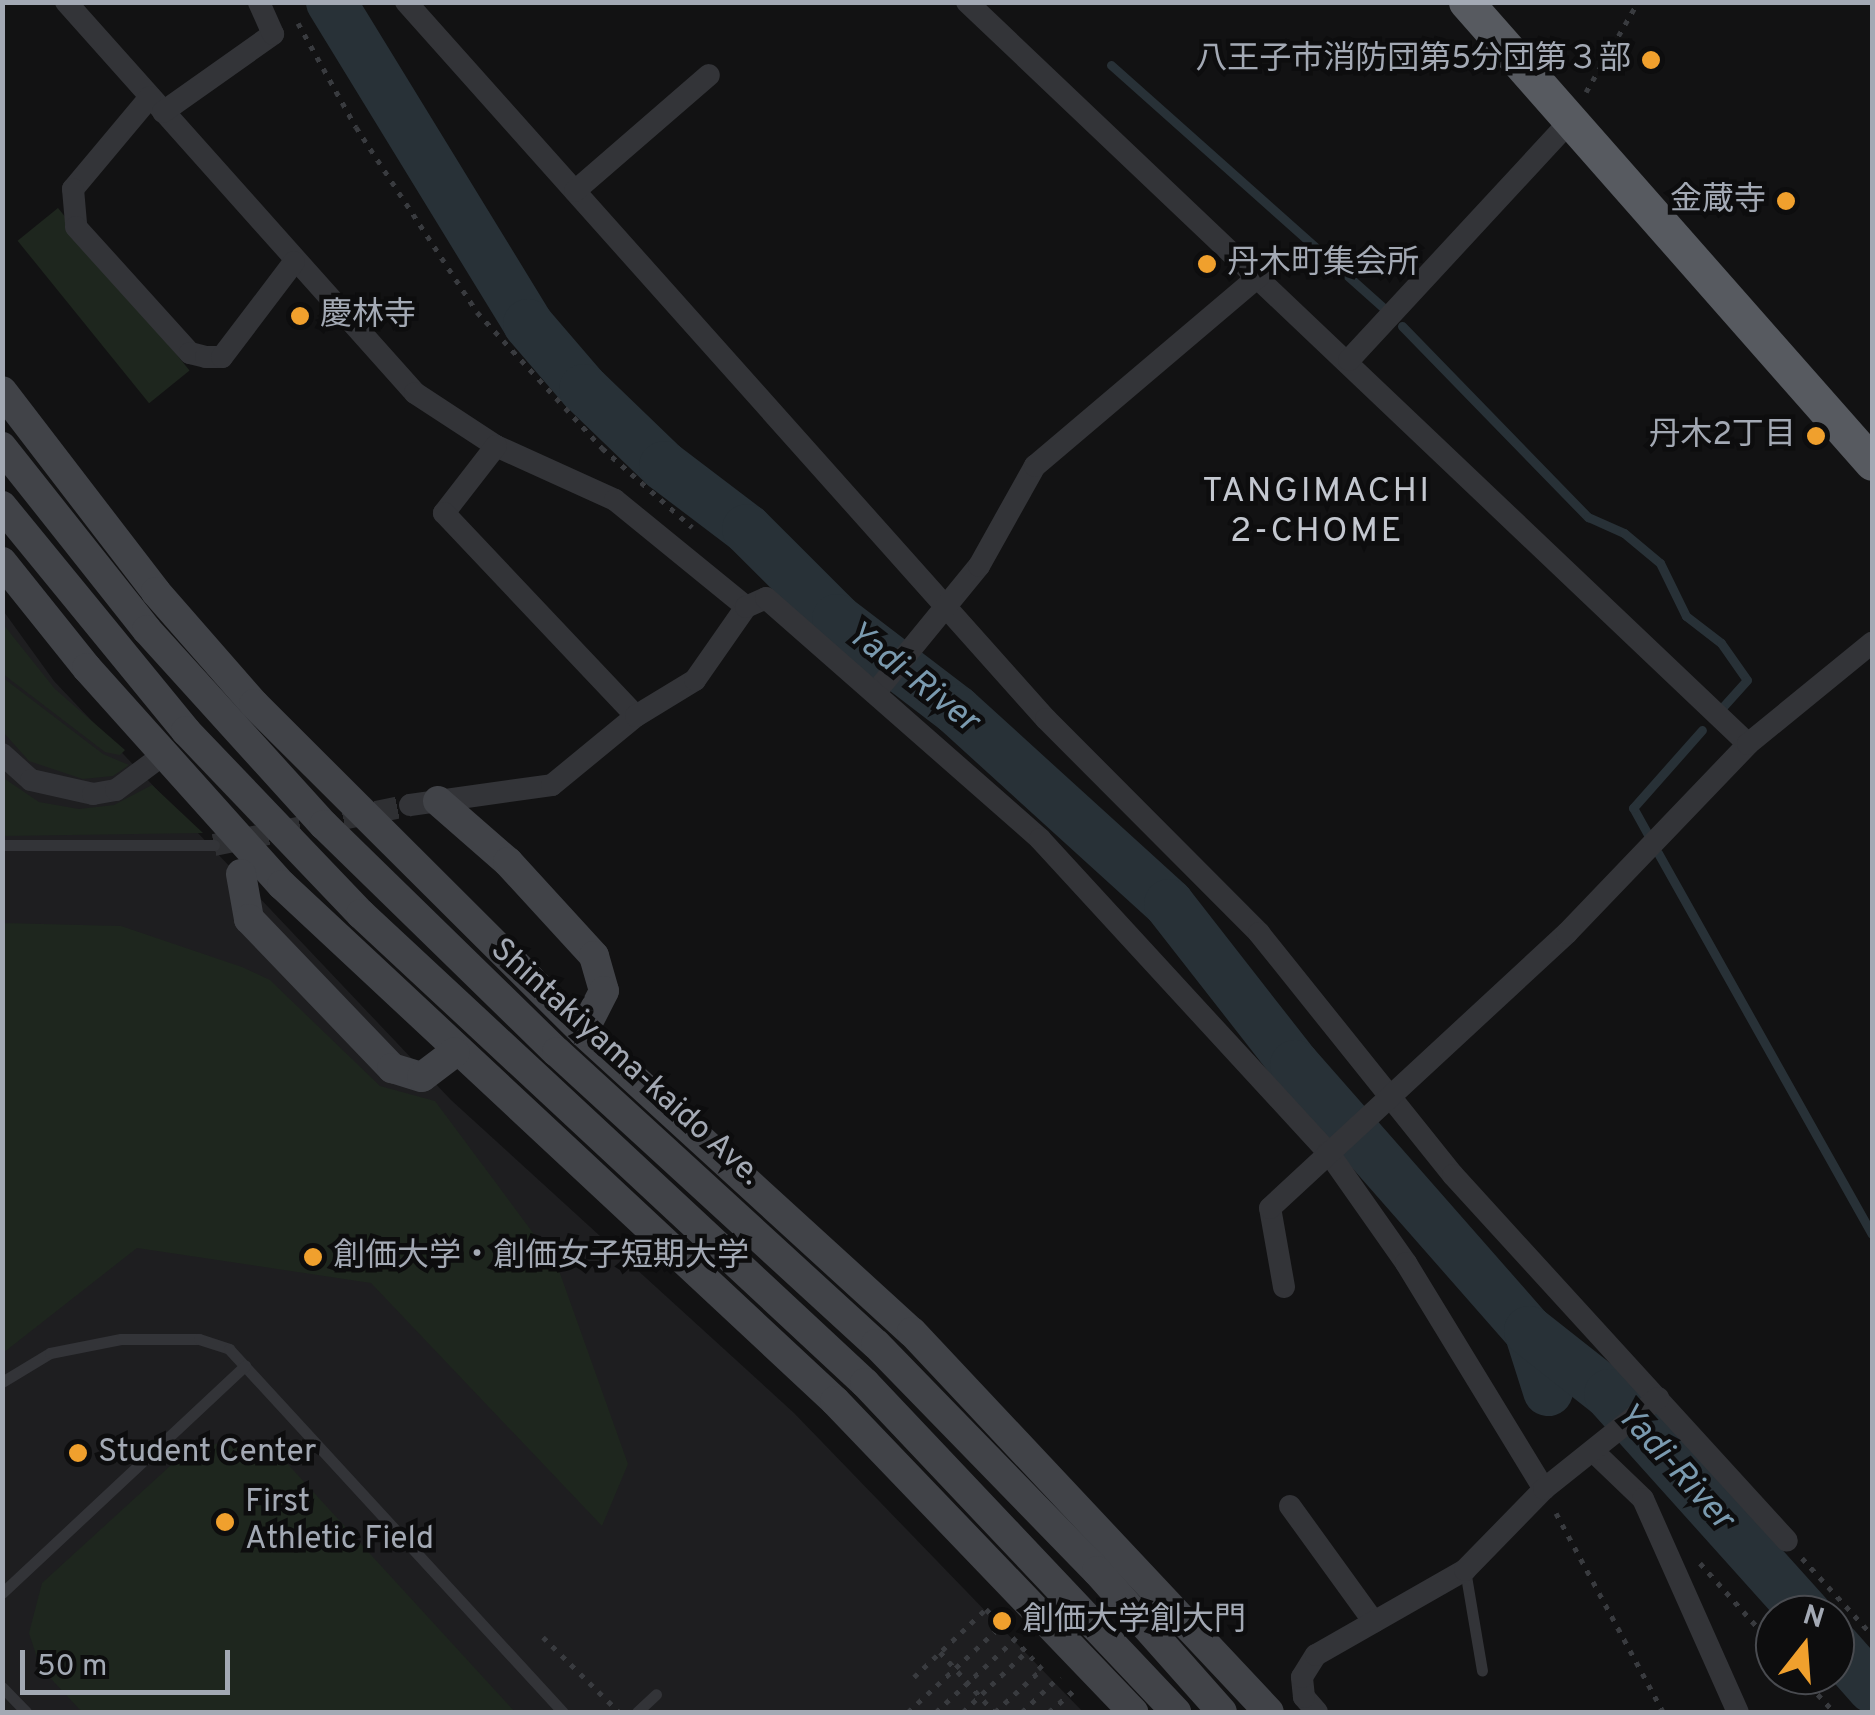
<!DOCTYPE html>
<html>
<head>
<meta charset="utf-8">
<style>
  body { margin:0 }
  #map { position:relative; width:1875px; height:1715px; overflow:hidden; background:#121213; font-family:Overpass,"Noto Sans JP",sans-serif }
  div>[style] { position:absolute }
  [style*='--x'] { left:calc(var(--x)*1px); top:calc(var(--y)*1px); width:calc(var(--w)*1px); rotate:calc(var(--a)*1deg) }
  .built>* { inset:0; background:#1e1e20 }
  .green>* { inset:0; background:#1e261e; transform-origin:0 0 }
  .stream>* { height:9px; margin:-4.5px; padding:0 4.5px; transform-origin:4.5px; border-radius:4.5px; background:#283137 }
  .river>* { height:50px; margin:-25px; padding:0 25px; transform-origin:25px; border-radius:25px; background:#283137 }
  .minor-tunnel>* { height:22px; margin-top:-11px; transform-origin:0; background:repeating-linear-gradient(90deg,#2f3033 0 22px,transparent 0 33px) }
  .path>* { height:5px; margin-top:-2.5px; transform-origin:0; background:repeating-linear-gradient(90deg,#393b3f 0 5px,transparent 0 13px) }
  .service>* { height:11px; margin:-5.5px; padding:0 5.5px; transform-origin:5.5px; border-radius:5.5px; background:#333438 }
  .minor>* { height:22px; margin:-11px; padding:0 11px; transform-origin:11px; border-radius:11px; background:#333438 }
  .secondary>* { height:30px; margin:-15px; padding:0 15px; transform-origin:15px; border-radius:15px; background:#414348 }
  .trunk>* { height:35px; margin:-17.5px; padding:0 17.5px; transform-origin:17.5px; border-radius:17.5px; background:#575a60 }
  .dots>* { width:28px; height:28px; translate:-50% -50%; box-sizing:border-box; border:5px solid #0d0d0e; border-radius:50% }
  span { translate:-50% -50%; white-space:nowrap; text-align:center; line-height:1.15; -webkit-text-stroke:9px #0d0d0e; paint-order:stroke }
  .poi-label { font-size:32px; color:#a3a9b4 }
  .right { translate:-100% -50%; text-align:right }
  .left { translate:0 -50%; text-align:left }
  .street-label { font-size:32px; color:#a3a9b4 }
  .neighbourhood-label { font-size:35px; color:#c4c8d0; letter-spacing:2.5px }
  .water-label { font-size:35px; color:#7a9aaf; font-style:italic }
  .frame { position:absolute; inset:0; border:5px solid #a3a9b4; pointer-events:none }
  .north { position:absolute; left:1755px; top:1595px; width:100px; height:100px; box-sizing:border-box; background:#0d0d0e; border:2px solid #494b50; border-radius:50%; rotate:17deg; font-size:28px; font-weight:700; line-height:40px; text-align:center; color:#a3a9b4 }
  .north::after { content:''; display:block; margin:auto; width:35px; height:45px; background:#f0a02d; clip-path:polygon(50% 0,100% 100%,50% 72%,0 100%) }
  .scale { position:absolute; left:20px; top:1650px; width:210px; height:45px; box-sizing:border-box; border:5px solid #a3a9b4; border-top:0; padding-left:12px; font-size:30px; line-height:35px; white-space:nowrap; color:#a3a9b4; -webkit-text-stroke:8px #0d0d0e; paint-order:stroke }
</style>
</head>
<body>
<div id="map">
  <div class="built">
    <i style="clip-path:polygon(2px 609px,54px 681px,451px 1100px,794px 1413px,1083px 1712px,3px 1712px)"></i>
  </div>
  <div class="green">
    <i style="left:58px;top:208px;width:209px;height:52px;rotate:51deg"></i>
    <i style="clip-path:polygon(3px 624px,55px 689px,125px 750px,120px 755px,105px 752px,3px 674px)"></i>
    <i style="clip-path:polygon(2px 677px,103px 754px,129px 765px,113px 776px,83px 779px,29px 761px,3px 732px)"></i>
    <i style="clip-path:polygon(2px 777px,39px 802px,79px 809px,114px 805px,152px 785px,203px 833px,3px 836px)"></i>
    <i style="clip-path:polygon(3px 923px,121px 926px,242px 967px,270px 980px,380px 1086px,435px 1101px,557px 1265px,628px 1464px,602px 1526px,371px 1283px,137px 1248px,3px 1353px)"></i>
    <i style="clip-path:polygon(219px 1443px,254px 1444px,284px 1460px,515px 1712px,82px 1712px,40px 1667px,29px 1633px,42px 1583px,182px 1455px)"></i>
  </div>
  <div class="stream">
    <i style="--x:1111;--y:65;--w:365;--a:41.7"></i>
    <i style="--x:1402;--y:326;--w:267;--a:45.8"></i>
    <i style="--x:1588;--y:517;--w:39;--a:24"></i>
    <i style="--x:1624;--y:533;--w:47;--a:39.8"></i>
    <i style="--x:1660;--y:563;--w:59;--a:63.9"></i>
    <i style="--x:1686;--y:616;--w:44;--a:37.6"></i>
    <i style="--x:1721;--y:643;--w:45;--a:54.9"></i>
    <i style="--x:1747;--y:680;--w:40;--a:132"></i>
    <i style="--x:1651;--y:840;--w:37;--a:-119"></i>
    <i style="--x:1633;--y:808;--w:104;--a:-48.5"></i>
    <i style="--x:1658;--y:853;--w:437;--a:60.7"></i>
  </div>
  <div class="river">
    <i style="--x:331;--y:2;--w:377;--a:58.5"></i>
    <i style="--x:528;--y:324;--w:86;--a:49.3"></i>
    <i style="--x:584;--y:389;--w:111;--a:43.9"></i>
    <i style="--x:664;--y:466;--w:104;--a:37.2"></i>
    <i style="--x:747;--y:529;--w:127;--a:45"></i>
    <i style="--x:837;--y:619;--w:150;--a:37.4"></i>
    <i style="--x:956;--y:710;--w:288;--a:42.3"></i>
    <i style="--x:1169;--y:904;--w:204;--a:52"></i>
    <i style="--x:1295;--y:1065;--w:354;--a:48.7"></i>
    <i style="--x:1529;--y:1331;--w:63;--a:72.4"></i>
    <i style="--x:1529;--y:1331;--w:102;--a:38.2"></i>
    <i style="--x:1609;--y:1394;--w:297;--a:48.1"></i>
    <i style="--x:1835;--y:1646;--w:56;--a:48.6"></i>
  </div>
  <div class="minor-tunnel">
    <i style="--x:214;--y:845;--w:200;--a:-11.5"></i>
  </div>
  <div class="path">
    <i style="--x:298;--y:23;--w:119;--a:60.9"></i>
    <i style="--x:356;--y:127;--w:221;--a:56.8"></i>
    <i style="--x:477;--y:312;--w:185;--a:47.4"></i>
    <i style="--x:602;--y:448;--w:120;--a:41.3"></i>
    <i style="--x:1586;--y:92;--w:104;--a:-60"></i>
    <i style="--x:1556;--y:1513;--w:226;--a:61.7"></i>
    <i style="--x:1802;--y:1558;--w:104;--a:47.7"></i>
    <i style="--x:1700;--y:1563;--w:113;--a:48.2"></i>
    <i style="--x:543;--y:1637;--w:107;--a:44.6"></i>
    <i style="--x:940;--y:1652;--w:81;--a:48"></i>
    <i style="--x:1800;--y:1675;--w:50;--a:47.4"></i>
    <i style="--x:914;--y:1677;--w:99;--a:-43.4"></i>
    <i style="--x:986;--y:1609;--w:67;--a:46.8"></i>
    <i style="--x:908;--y:1712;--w:127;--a:-42.8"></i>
    <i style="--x:936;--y:1712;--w:108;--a:-42.7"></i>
    <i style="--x:963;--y:1712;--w:87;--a:-43.6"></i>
    <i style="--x:995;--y:1712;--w:64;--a:-42.5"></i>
    <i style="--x:1042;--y:1669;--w:15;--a:-132"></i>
    <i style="--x:1022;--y:1712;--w:52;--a:-43.5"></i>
    <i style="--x:1049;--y:1712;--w:32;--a:-41"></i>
  </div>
  <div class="service">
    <i style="--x:2;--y:845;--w:212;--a:0"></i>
    <i style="--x:2;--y:1382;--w:56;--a:-31.1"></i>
    <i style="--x:50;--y:1353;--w:72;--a:-11.2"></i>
    <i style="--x:121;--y:1339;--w:78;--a:0"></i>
    <i style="--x:199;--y:1339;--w:32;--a:18"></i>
    <i style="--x:229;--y:1349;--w:493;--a:47.4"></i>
    <i style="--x:1465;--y:1570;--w:102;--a:80.4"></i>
    <i style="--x:2;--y:1593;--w:333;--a:-43.1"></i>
    <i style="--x:2;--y:1687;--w:35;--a:46"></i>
    <i style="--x:637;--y:1712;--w:26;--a:-43"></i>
  </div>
  <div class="minor">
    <i style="--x:66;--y:2;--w:524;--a:48.25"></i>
    <i style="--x:415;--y:393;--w:97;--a:33.2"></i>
    <i style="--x:496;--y:446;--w:131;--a:24.4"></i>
    <i style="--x:615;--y:500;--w:169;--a:39.2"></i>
    <i style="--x:406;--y:2;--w:961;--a:48.25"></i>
    <i style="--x:1046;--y:719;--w:302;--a:45.1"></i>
    <i style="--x:1259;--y:933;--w:310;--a:51.3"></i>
    <i style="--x:1453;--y:1175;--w:495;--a:47.6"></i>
    <i style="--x:967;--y:2;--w:1077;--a:43.53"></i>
    <i style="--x:150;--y:97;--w:120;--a:129.9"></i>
    <i style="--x:73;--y:189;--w:38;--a:85"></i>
    <i style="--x:76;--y:227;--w:170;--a:47.9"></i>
    <i style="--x:190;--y:353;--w:16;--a:14"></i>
    <i style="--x:206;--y:357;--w:16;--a:0"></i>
    <i style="--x:222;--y:357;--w:119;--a:-52.8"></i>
    <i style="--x:163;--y:112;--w:135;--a:-35.3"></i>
    <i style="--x:273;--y:34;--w:35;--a:-114"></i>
    <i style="--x:575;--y:191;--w:177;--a:-40.9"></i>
    <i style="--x:1349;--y:360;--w:326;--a:-47.2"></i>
    <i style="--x:496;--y:446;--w:85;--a:127.8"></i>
    <i style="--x:444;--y:513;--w:279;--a:46.6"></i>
    <i style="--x:875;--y:693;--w:164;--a:-50.7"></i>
    <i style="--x:979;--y:566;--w:115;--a:-60.8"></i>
    <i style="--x:1035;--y:466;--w:294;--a:-40.3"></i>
    <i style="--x:2;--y:754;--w:39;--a:42"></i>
    <i style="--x:31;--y:780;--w:64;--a:12.7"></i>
    <i style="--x:93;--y:794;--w:23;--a:-10"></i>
    <i style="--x:116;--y:790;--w:59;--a:-36.7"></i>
    <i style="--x:410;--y:805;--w:143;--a:-8"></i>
    <i style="--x:552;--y:785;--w:109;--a:-39.4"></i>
    <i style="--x:636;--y:716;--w:69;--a:-31.4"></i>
    <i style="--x:695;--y:680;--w:89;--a:-55.1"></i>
    <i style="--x:746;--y:607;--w:22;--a:-24"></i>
    <i style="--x:766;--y:598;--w:365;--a:41.3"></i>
    <i style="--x:1040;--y:839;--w:425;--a:47.4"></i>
    <i style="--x:1328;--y:1152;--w:136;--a:54.9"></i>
    <i style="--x:1406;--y:1263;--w:265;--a:58.6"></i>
    <i style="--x:1284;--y:1287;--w:80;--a:-100"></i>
    <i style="--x:1270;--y:1208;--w:405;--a:-42.8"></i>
    <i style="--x:1567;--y:933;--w:262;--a:-46.2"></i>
    <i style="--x:1748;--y:744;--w:160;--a:-39.2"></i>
    <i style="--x:1593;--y:1451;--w:69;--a:43.8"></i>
    <i style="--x:1643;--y:1499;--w:233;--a:66"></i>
    <i style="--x:1290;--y:1506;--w:143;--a:54.1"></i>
    <i style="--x:1317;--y:1712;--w:20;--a:-131"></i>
    <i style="--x:1304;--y:1697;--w:20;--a:-96"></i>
    <i style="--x:1302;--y:1677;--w:26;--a:-58"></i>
    <i style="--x:1316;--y:1655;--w:172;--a:-29.7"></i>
    <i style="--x:1465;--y:1570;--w:113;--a:-45.7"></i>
    <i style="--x:1544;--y:1489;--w:146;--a:-38.6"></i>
  </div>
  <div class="secondary">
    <i style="--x:2;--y:391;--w:253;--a:52.5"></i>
    <i style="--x:156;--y:592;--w:149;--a:48.8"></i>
    <i style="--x:254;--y:704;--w:465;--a:44.9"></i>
    <i style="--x:583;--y:1032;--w:445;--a:42.4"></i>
    <i style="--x:912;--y:1332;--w:521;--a:46.79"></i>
    <i style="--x:2;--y:447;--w:233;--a:51.6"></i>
    <i style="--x:147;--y:630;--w:263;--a:47.8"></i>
    <i style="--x:324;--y:825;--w:325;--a:44.3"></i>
    <i style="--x:557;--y:1052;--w:432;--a:42.5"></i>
    <i style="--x:876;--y:1344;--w:317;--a:45.8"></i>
    <i style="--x:1097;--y:1571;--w:188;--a:48.4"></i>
    <i style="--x:2;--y:506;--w:291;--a:50.7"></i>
    <i style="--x:186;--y:731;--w:253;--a:46.3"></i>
    <i style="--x:361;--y:914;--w:688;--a:42.94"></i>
    <i style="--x:865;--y:1383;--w:453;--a:46.6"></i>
    <i style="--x:2;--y:562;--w:136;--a:51.3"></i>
    <i style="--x:87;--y:668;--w:292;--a:48.1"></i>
    <i style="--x:282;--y:885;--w:756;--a:43.02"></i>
    <i style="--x:835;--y:1401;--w:431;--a:46.2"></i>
    <i style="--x:438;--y:801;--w:93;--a:41.1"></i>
    <i style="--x:508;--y:862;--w:127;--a:47.5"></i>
    <i style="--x:594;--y:956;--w:36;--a:74"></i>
    <i style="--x:604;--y:991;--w:46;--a:117.1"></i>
    <i style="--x:241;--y:874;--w:46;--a:79.9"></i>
    <i style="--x:249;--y:919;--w:207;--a:46.2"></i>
    <i style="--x:392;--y:1068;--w:31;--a:17"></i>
    <i style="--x:422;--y:1077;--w:41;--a:-37.1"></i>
  </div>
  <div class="trunk">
    <i style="--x:1466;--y:2;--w:614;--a:48.63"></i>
  </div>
  <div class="dots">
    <i style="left:1651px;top:60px;background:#f0a02d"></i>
    <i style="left:1786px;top:201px;background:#f0a02d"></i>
    <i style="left:1207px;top:264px;background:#f0a02d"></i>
    <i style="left:300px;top:316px;background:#f0a02d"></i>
    <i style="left:1816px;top:436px;background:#f0a02d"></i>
    <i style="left:313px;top:1257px;background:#f0a02d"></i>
    <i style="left:78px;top:1453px;background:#f0a02d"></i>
    <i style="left:225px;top:1522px;background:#f0a02d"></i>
    <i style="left:1002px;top:1621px;background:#f0a02d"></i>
  </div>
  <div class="poi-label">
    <span class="right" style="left:1631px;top:60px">八王子市消防団第5分団第３部</span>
    <span class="right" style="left:1766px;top:201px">金蔵寺</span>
    <span class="left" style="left:1227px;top:264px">丹木町集会所</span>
    <span class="left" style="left:320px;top:316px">慶林寺</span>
    <span class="right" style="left:1796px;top:436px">丹木2丁目</span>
    <span class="left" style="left:333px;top:1257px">創価大学・創価女子短期大学</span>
    <span class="left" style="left:98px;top:1453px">Student Center</span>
    <span class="left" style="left:245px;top:1522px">First<br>Athletic Field</span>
    <span class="left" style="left:1022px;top:1621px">創価大学創大門</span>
  </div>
  <div class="street-label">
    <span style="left:625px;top:1063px;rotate:42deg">Shintakiyama-kaido Ave.</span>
  </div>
  <div class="neighbourhood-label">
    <span style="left:1317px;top:512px">TANGIMACHI<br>2-CHOME</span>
  </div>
  <div class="water-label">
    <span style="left:912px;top:678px;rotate:38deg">Yadi-River</span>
    <span style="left:1674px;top:1467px;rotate:48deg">Yadi-River</span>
  </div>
  <div class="frame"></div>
  <div class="north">N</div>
  <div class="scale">50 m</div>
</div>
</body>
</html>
